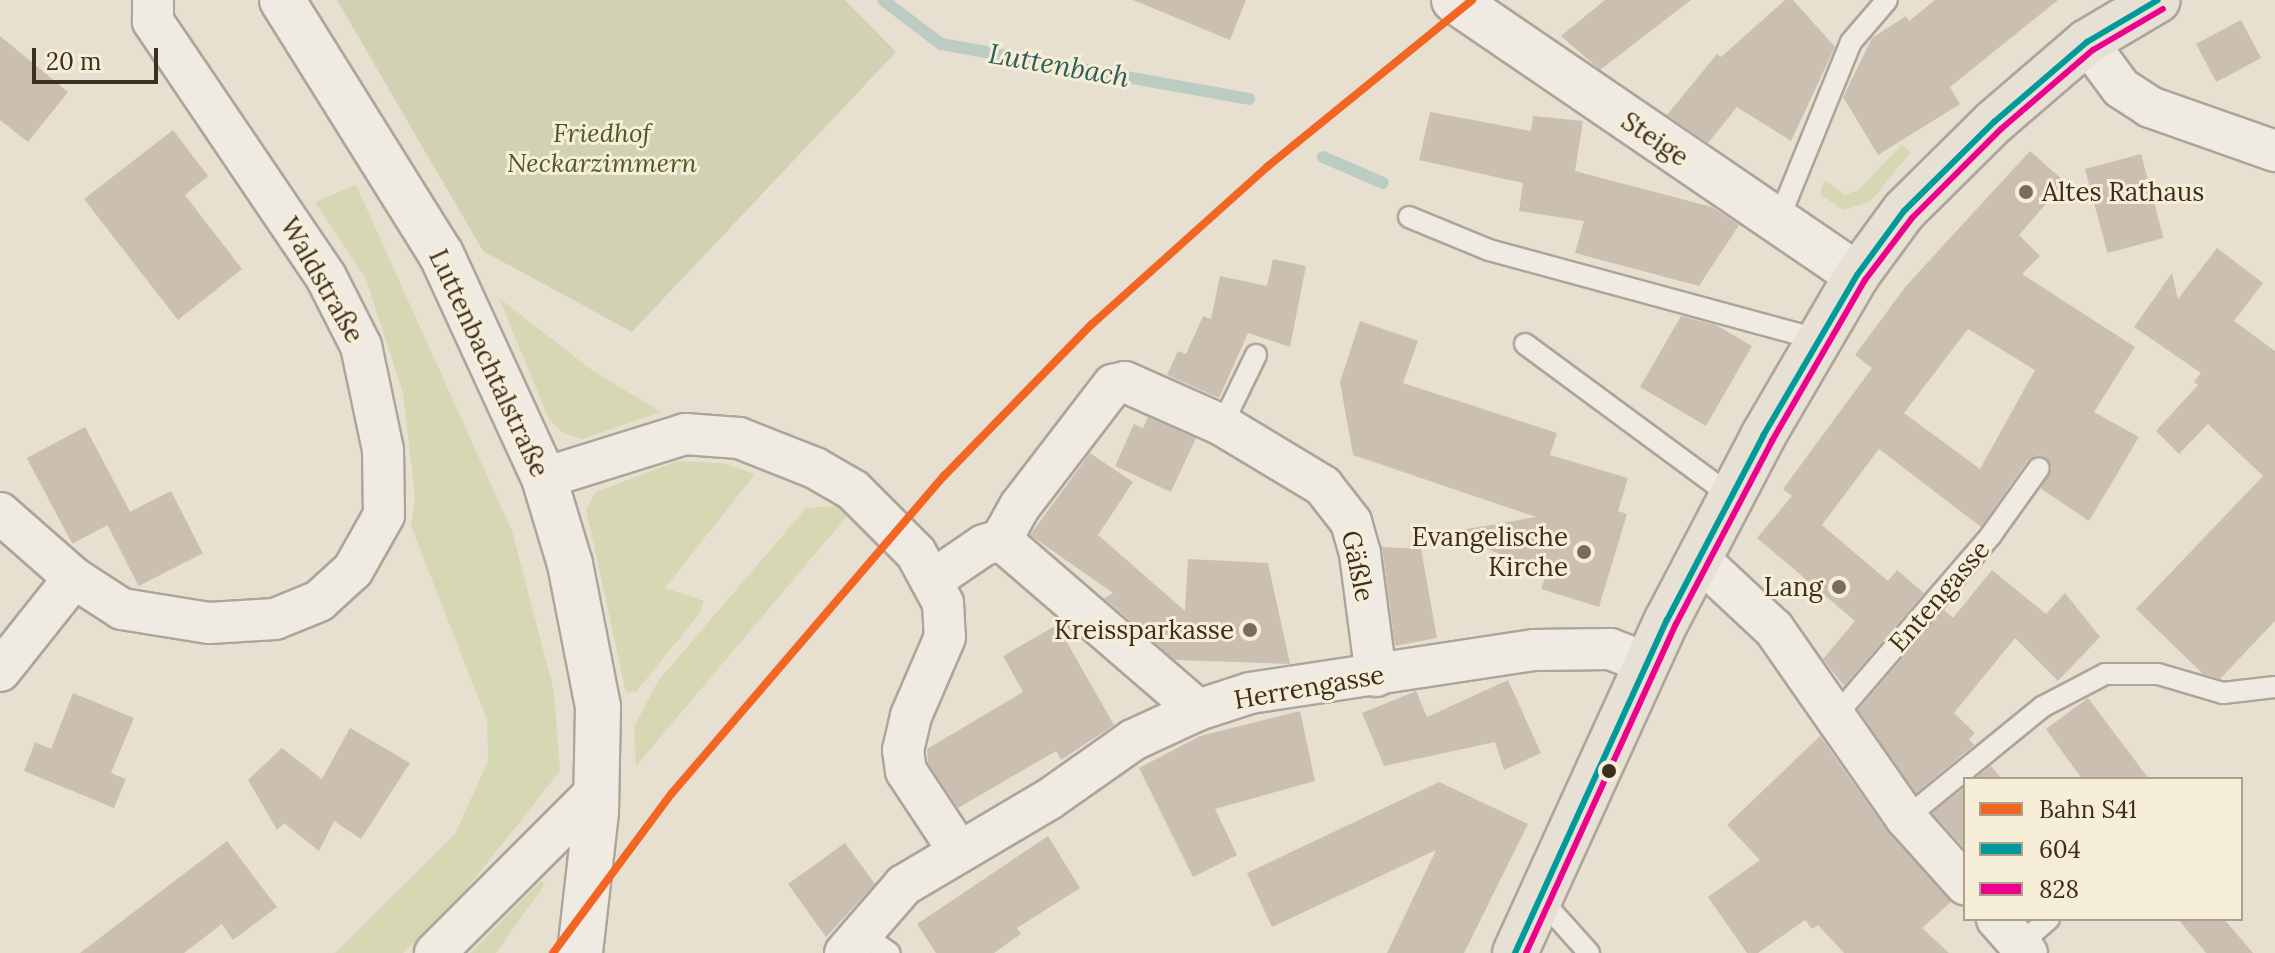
<!DOCTYPE html>
<html>
<head>
<meta charset="utf-8">
<style>
  body { margin:0 }
  #map { position:relative; width:2275px; height:953px; overflow:hidden; background:#e7e0d1; font-family:Lora,serif }
  div>[style] { position:absolute }
  [style*='--x'] { left:calc(var(--x)*1px); top:calc(var(--y)*1px); width:calc(var(--w)*1px); rotate:calc(var(--a)*1deg) }
  .green>* { inset:0; background:#d6d7b3 }
  .cemetery>* { inset:0; background:#d1d1b3 }
  .stream>* { height:12px; margin:-6px; padding:0 6px; transform-origin:6px; border-radius:6px; background:#bcccc2 }
  .building>* { inset:0; background:#cbbfb2; transform-origin:0 0 }
  .roads { filter:drop-shadow(2px 0 #ada599) drop-shadow(-2px 0 #ada599) drop-shadow(0 2px #ada599) drop-shadow(0 -2px #ada599) }
  .service>* { height:20px; margin:-10px; padding:0 10px; transform-origin:10px; border-radius:10px; background:#efebe3 }
  .minor>* { height:40px; margin:-20px; padding:0 20px; transform-origin:20px; border-radius:20px; background:#efebe3 }
  .tertiary>* { height:44px; margin:-22px; padding:0 22px; transform-origin:22px; border-radius:22px; background:#efebe3 }
  .primary>* { height:44px; margin:-22px; padding:0 22px; transform-origin:22px; border-radius:22px; background:#e6e1d4 }
  .bus-1>* { height:6px; margin:-3px; padding:0 3px; transform-origin:3px; border-radius:3px; background:#009a9b }
  .bus-2>* { height:6px; margin:-3px; padding:0 3px; transform-origin:3px; border-radius:3px; background:#ec008c }
  .rail-1>* { height:8px; margin:-4px; padding:0 4px; transform-origin:4px; border-radius:4px; background:#f26522 }
  .dots>* { width:22px; height:22px; translate:-50% -50%; box-sizing:border-box; border:4px solid #f7eed8; border-radius:50% }
  span { translate:-50% -50%; white-space:nowrap; text-align:center; line-height:1.15; -webkit-text-stroke:6px #f7eed8; paint-order:stroke }
  .park-label { font-size:26px; color:#4d5a26; font-style:italic }
  .street-label { font-size:26px; color:#3d2e20 }
  .poi-label { font-size:26px; color:#3d2e20 }
  .left { translate:0 -50%; text-align:left }
  .right { translate:-100% -50%; text-align:right }
  .water-label { font-size:28px; color:#2f5d5a; font-style:italic }
  .legend { position:absolute; left:1963px; top:777px; width:280px; height:144px; box-sizing:border-box; background:#f7eed8; border:2px solid #ada18e; margin:0; padding:10px 14px; list-style:none; font-size:24px; color:#3d2e20 }
  .legend li { display:flex; align-items:center; gap:16px; height:40px }
  .legend b { width:40px; border:2px solid #ada18e }
  .scale { position:absolute; left:32px; top:48px; width:126px; height:36px; box-sizing:border-box; border:4px solid #3d2e20; border-top:0; padding-left:10px; font-size:24px; line-height:28px; white-space:nowrap; color:#3d2e20; -webkit-text-stroke:6px #f7eed8; paint-order:stroke }
</style>
</head>
<body>
<div id="map">
  <div class="green">
    <i style="clip-path:polygon(1902px 145px,1911px 152px,1870px 202px,1843px 210px,1820px 194px,1824px 180px,1845px 195px,1858px 190px)"></i>
    <i style="clip-path:polygon(356px 185px,512px 531px,554px 691px,560px 771px,457px 901px,403px 953px,335px 953px,455px 834px,488px 761px,487px 720px,411px 526px,415px 497px,403px 393px,366px 279px,315px 202px)"></i>
    <i style="clip-path:polygon(499px 298px,593px 371px,661px 412px,582px 439px,563px 433px,549px 419px)"></i>
    <i style="clip-path:polygon(678px 461px,722px 463px,755px 474px,665px 588px,704px 601px,699px 614px,636px 692px,626px 693px,586px 509px,596px 492px)"></i>
    <i style="clip-path:polygon(839px 506px,848px 515px,636px 766px,634px 727px,658px 681px,806px 508px)"></i>
    <i style="clip-path:polygon(541px 881px,545px 884px,496px 953px,470px 953px)"></i>
  </div>
  <div class="cemetery">
    <i style="clip-path:polygon(337px 0,845px 0,896px 52px,632px 332px,483px 251px)"></i>
  </div>
  <div class="stream">
    <i style="--x:883;--y:0;--w:73;--a:37.2"></i>
    <i style="--x:941;--y:44;--w:313;--a:10.1"></i>
    <i style="--x:1323;--y:157;--w:65;--a:23.4"></i>
  </div>
  <div class="building">
    <i style="clip-path:polygon(1133px 0,1246px 0,1230px 40px)"></i>
    <i style="clip-path:polygon(1605px 0,1691px 0,1600px 70px,1561px 36px)"></i>
    <i style="clip-path:polygon(1785px 0,1793px 0,1835px 47px,1791px 141px,1737px 107px,1708px 143px,1667px 115px,1717px 54px,1721px 57px)"></i>
    <i style="clip-path:polygon(1935px 0,2058px 0,1950px 87px,1960px 104px,1878px 155px,1843px 97px,1872px 38px,1906px 16px,1909px 21px)"></i>
    <i style="left:2241px;top:20px;width:43px;height:51px;rotate:62deg"></i>
    <i style="clip-path:polygon(0 36px,68px 92px,28px 142px,0 120px)"></i>
    <i style="clip-path:polygon(1430px 112px,1531px 131px,1533px 116px,1583px 121px,1575px 171px,1712px 207px,1739px 225px,1699px 286px,1575px 253px,1584px 221px,1519px 211px,1523px 183px,1419px 160px)"></i>
    <i style="clip-path:polygon(173px 130px,208px 176px,185px 195px,242px 269px,178px 320px,84px 199px)"></i>
    <i style="clip-path:polygon(evenodd,2030px 151px,2065px 182px,2019px 235px,2040px 256px,2022px 274px,2135px 347px,2094px 412px,2139px 437px,2089px 521px,2040px 488px,2052px 468px,2040px 455px,2028px 460px,1981px 527px,1879px 449px,1822px 525px,1888px 581px,1897px 570px,1924px 593px,1844px 686px,1823px 659px,1855px 621px,1757px 538px,1792px 496px,1783px 489px,1872px 368px,1855px 355px,1906px 286px,2030px 151px,1968px 329px,2035px 370px,1980px 469px,1904px 413px,1968px 329px)"></i>
    <i style="left:2141px;top:154px;width:87px;height:58px;rotate:75deg"></i>
    <i style="clip-path:polygon(2217px 248px,2263px 283px,2234px 321px,2275px 351px,2275px 621px,2220px 679px,2203px 674px,2136px 609px,2263px 476px,2208px 424px,2179px 454px,2156px 431px,2198px 385px,2194px 382px,2201px 373px,2134px 327px,2172px 273px,2178px 299px)"></i>
    <i style="clip-path:polygon(1273px 259px,1306px 266px,1290px 347px,1248px 333px,1219px 398px,1167px 375px,1178px 351px,1186px 354px,1203px 316px,1211px 319px,1220px 276px,1267px 286px)"></i>
    <i style="clip-path:polygon(1681px 316px,1716px 325px,1752px 346px,1706px 426px,1640px 387px)"></i>
    <i style="clip-path:polygon(1360px 321px,1418px 341px,1403px 383px,1557px 433px,1550px 455px,1628px 478px,1618px 511px,1627px 514px,1599px 607px,1541px 589px,1546px 575px,1450px 532px,1536px 517px,1353px 455px,1340px 382px)"></i>
    <i style="clip-path:polygon(1148px 417px,1196px 438px,1171px 492px,1115px 466px,1134px 424px,1143px 428px)"></i>
    <i style="left:85px;top:427px;width:97px;height:66px;rotate:62deg"></i>
    <i style="clip-path:polygon(1090px 453px,1133px 482px,1098px 535px,1185px 611px,1188px 559px,1268px 563px,1290px 664px,1175px 660px,1104px 598px,1113px 593px,1030px 535px)"></i>
    <i style="left:171px;top:491px;width:70px;height:72px;rotate:63deg"></i>
    <i style="clip-path:polygon(1382px 547px,1421px 549px,1437px 638px,1395px 646px)"></i>
    <i style="clip-path:polygon(1992px 570px,2046px 614px,2065px 593px,2100px 637px,2058px 681px,2015px 638px,1954px 713px,1975px 733px,1969px 739px,1974px 745px,1916px 793px,1858px 710px,1944px 610px,1953px 618px)"></i>
    <i style="clip-path:polygon(1057px 625px,1114px 725px,1061px 760px,1056px 751px,958px 808px,928px 763px,927px 749px,1023px 692px,1003px 656px)"></i>
    <i style="clip-path:polygon(1508px 680px,1541px 753px,1504px 770px,1495px 742px,1384px 766px,1362px 713px,1416px 691px,1427px 717px)"></i>
    <i style="clip-path:polygon(73px 693px,134px 718px,111px 773px,126px 779px,114px 808px,24px 771px,35px 742px,51px 749px)"></i>
    <i style="clip-path:polygon(2088px 698px,2149px 779px,2082px 779px,2046px 729px)"></i>
    <i style="clip-path:polygon(1300px 711px,1315px 781px,1215px 809px,1237px 855px,1193px 877px,1139px 768px,1200px 736px)"></i>
    <i style="clip-path:polygon(350px 728px,410px 763px,361px 839px,334px 821px,319px 851px,284px 823px,277px 830px,248px 780px,282px 748px,322px 779px)"></i>
    <i style="clip-path:polygon(1820px 736px,1887px 831px,1951px 902px,1922px 928px,1949px 953px,1844px 953px,1818px 925px,1812px 929px,1805px 920px,1758px 953px,1747px 953px,1708px 897px,1760px 860px,1727px 825px)"></i>
    <i style="clip-path:polygon(1991px 766px,2002px 779px,1974px 779px)"></i>
    <i style="clip-path:polygon(1439px 782px,1528px 824px,1464px 953px,1387px 953px,1436px 850px,1272px 927px,1247px 873px)"></i>
    <i style="clip-path:polygon(1965px 787px,1965px 849px,1932px 813px)"></i>
    <i style="clip-path:polygon(1048px 836px,1080px 888px,1017px 928px,1021px 934px,994px 953px,936px 953px,917px 924px)"></i>
    <i style="clip-path:polygon(227px 841px,277px 907px,233px 940px,222px 924px,184px 953px,80px 953px)"></i>
    <i style="clip-path:polygon(845px 843px,875px 884px,826px 937px,788px 884px)"></i>
    <i style="clip-path:polygon(2178px 919px,2224px 919px,2253px 953px,2206px 953px)"></i>
  </div>
  <div class="roads">
    <div class="service">
      <i style="--x:1409;--y:217;--w:87;--a:22.4"></i>
      <i style="--x:1489;--y:250;--w:340;--a:15.2"></i>
      <i style="--x:1778;--y:221;--w:193;--a:-67.8"></i>
      <i style="--x:1851;--y:42;--w:55;--a:-49.4"></i>
      <i style="--x:1525;--y:344;--w:256;--a:36.4"></i>
      <i style="--x:1222;--y:425;--w:78;--a:-64.1"></i>
      <i style="--x:1833;--y:719;--w:243;--a:-49.3"></i>
      <i style="--x:1991;--y:535;--w:82;--a:-54.4"></i>
      <i style="--x:1906;--y:818;--w:176;--a:-39.2"></i>
      <i style="--x:2042;--y:707;--w:71;--a:-27.6"></i>
      <i style="--x:2105;--y:674;--w:53;--a:0"></i>
      <i style="--x:2158;--y:674;--w:68;--a:16.3"></i>
      <i style="--x:2223;--y:693;--w:52;--a:-6.6"></i>
      <i style="--x:1539;--y:897;--w:75;--a:48.2"></i>
      <i style="--x:861;--y:933;--w:35;--a:35"></i>
      <i style="--x:2019;--y:945;--w:40;--a:-41"></i>
    </div>
    <div class="minor">
      <i style="--x:2087;--y:42;--w:57;--a:53.5"></i>
      <i style="--x:2121;--y:88;--w:35;--a:33"></i>
      <i style="--x:2150;--y:107;--w:133;--a:19.4"></i>
      <i style="--x:544;--y:478;--w:148;--a:-17.3"></i>
      <i style="--x:685;--y:434;--w:54;--a:4.2"></i>
      <i style="--x:739;--y:438;--w:82;--a:21.5"></i>
      <i style="--x:815;--y:468;--w:44;--a:30.1"></i>
      <i style="--x:853;--y:490;--w:89;--a:45"></i>
      <i style="--x:916;--y:553;--w:57;--a:61.6"></i>
      <i style="--x:943;--y:603;--w:34;--a:87"></i>
      <i style="--x:945;--y:637;--w:86;--a:113.3"></i>
      <i style="--x:911;--y:716;--w:35;--a:103"></i>
      <i style="--x:903;--y:750;--w:21;--a:82"></i>
      <i style="--x:906;--y:771;--w:95;--a:56.6"></i>
      <i style="--x:0;--y:513;--w:98;--a:41.3"></i>
      <i style="--x:74;--y:578;--w:57;--a:32.9"></i>
      <i style="--x:122;--y:609;--w:88;--a:9.1"></i>
      <i style="--x:209;--y:623;--w:66;--a:-3.5"></i>
      <i style="--x:275;--y:619;--w:48;--a:-22.2"></i>
      <i style="--x:319;--y:601;--w:46;--a:-42.4"></i>
      <i style="--x:353;--y:570;--w:63;--a:-60.6"></i>
      <i style="--x:384;--y:515;--w:65;--a:-90.9"></i>
      <i style="--x:383;--y:450;--w:106;--a:-101.9"></i>
      <i style="--x:361;--y:346;--w:77;--a:-116.9"></i>
      <i style="--x:326;--y:277;--w:309;--a:-124.1"></i>
      <i style="--x:153;--y:21;--w:21;--a:-90"></i>
      <i style="--x:1001;--y:540;--w:39;--a:-61"></i>
      <i style="--x:1020;--y:506;--w:153;--a:-52.5"></i>
      <i style="--x:1113;--y:385;--w:12;--a:-14"></i>
      <i style="--x:1125;--y:382;--w:106;--a:23.9"></i>
      <i style="--x:1222;--y:425;--w:118;--a:31.1"></i>
      <i style="--x:1323;--y:486;--w:46;--a:52.1"></i>
      <i style="--x:1351;--y:522;--w:33;--a:74"></i>
      <i style="--x:1360;--y:554;--w:123;--a:82.5"></i>
      <i style="--x:1700;--y:560;--w:101;--a:43"></i>
      <i style="--x:1774;--y:629;--w:231;--a:55.1"></i>
      <i style="--x:1906;--y:818;--w:89;--a:48.2"></i>
      <i style="--x:934;--y:579;--w:60;--a:-34.2"></i>
      <i style="--x:984;--y:545;--w:18;--a:-16"></i>
      <i style="--x:1001;--y:540;--w:260;--a:40.8"></i>
      <i style="--x:0;--y:671;--w:119;--a:-51.5"></i>
      <i style="--x:1997;--y:919;--w:45;--a:48.6"></i>
      <i style="--x:435;--y:953;--w:228;--a:-45"></i>
      <i style="--x:845;--y:953;--w:90;--a:-49.1"></i>
      <i style="--x:904;--y:885;--w:167;--a:-30.6"></i>
      <i style="--x:1048;--y:800;--w:104;--a:-35.2"></i>
      <i style="--x:1133;--y:740;--w:72;--a:-24.8"></i>
      <i style="--x:1198;--y:710;--w:55;--a:-18.1"></i>
      <i style="--x:1250;--y:693;--w:287;--a:-8.6"></i>
      <i style="--x:1534;--y:650;--w:76;--a:-0.8"></i>
      <i style="--x:1610;--y:649;--w:40;--a:21"></i>
    </div>
    <div class="tertiary">
      <i style="--x:282;--y:0;--w:300;--a:58"></i>
      <i style="--x:441;--y:254;--w:247;--a:65.3"></i>
      <i style="--x:544;--y:478;--w:90;--a:73.2"></i>
      <i style="--x:570;--y:564;--w:146;--a:78.9"></i>
      <i style="--x:598;--y:707;--w:105;--a:91.1"></i>
      <i style="--x:596;--y:812;--w:142;--a:96.5"></i>
      <i style="--x:1454;--y:0;--w:488;--a:34.3"></i>
    </div>
    <div class="primary">
      <i style="--x:1515;--y:953;--w:366;--a:-65.5"></i>
      <i style="--x:1667;--y:620;--w:208;--a:-62.4"></i>
      <i style="--x:1763;--y:436;--w:186;--a:-59.7"></i>
      <i style="--x:1857;--y:275;--w:79;--a:-53.7"></i>
      <i style="--x:1904;--y:211;--w:127;--a:-44.7"></i>
      <i style="--x:1994;--y:122;--w:123;--a:-40.7"></i>
      <i style="--x:2087;--y:42;--w:82;--a:-30.6"></i>
    </div>
  </div>
  <div class="bus-1">
    <i style="--x:1515;--y:953;--w:366;--a:-65.5"></i>
    <i style="--x:1667;--y:620;--w:208;--a:-62.4"></i>
    <i style="--x:1763;--y:436;--w:186;--a:-59.7"></i>
    <i style="--x:1857;--y:275;--w:79;--a:-53.7"></i>
    <i style="--x:1904;--y:211;--w:127;--a:-44.7"></i>
    <i style="--x:1994;--y:122;--w:123;--a:-40.7"></i>
    <i style="--x:2087;--y:42;--w:82;--a:-30.6"></i>
  </div>
  <div class="bus-2">
    <i style="--x:1526;--y:953;--w:362;--a:-65.5"></i>
    <i style="--x:1676;--y:624;--w:207;--a:-62.3"></i>
    <i style="--x:1772;--y:441;--w:186;--a:-60"></i>
    <i style="--x:1865;--y:280;--w:78;--a:-52.8"></i>
    <i style="--x:1912;--y:218;--w:126;--a:-45"></i>
    <i style="--x:2001;--y:129;--w:121;--a:-40.7"></i>
    <i style="--x:2093;--y:50;--w:81;--a:-30.4"></i>
  </div>
  <div class="rail-1">
    <i style="--x:553;--y:953;--w:199;--a:-53.4"></i>
    <i style="--x:672;--y:793;--w:418;--a:-49.4"></i>
    <i style="--x:944;--y:476;--w:211;--a:-45.8"></i>
    <i style="--x:1091;--y:325;--w:238;--a:-41.9"></i>
    <i style="--x:1268;--y:166;--w:263;--a:-39.1"></i>
  </div>
  <div class="dots">
    <i style="left:2026px;top:192px;background:#786c5e"></i>
    <i style="left:1584px;top:552px;background:#786c5e"></i>
    <i style="left:1839px;top:587px;background:#786c5e"></i>
    <i style="left:1250px;top:630px;background:#786c5e"></i>
    <i style="left:1609px;top:771px;background:#3d2e20"></i>
  </div>
  <div class="park-label">
    <span style="left:602px;top:148px">Friedhof<br>Neckarzimmern</span>
  </div>
  <div class="street-label">
    <span style="left:1655px;top:139px;rotate:34deg">Steige</span>
    <span style="left:322px;top:280px;rotate:60deg">Waldstraße</span>
    <span style="left:489px;top:363px;rotate:65deg">Luttenbachtalstraße</span>
    <span style="left:1358px;top:566px;rotate:78deg">Gäßle</span>
    <span style="left:1939px;top:596px;rotate:-49deg">Entengasse</span>
    <span style="left:1309px;top:687px;rotate:-10deg">Herrengasse</span>
  </div>
  <div class="poi-label">
    <span class="left" style="left:2042px;top:192px">Altes Rathaus</span>
    <span class="right" style="left:1568px;top:552px">Evangelische<br>Kirche</span>
    <span class="right" style="left:1823px;top:587px">Lang</span>
    <span class="right" style="left:1234px;top:630px">Kreissparkasse</span>
  </div>
  <div class="water-label">
    <span style="left:1059px;top:65px;rotate:10deg">Luttenbach</span>
  </div>
  <ul class="legend">
  <li><b style="height:10px;background:#f26522"></b>Bahn S41</li>
  <li><b style="height:10px;background:#009a9b"></b>604</li>
  <li><b style="height:10px;background:#ec008c"></b>828</li>
  </ul>
  <div class="scale">20 m</div>
</div>
</body>
</html>
